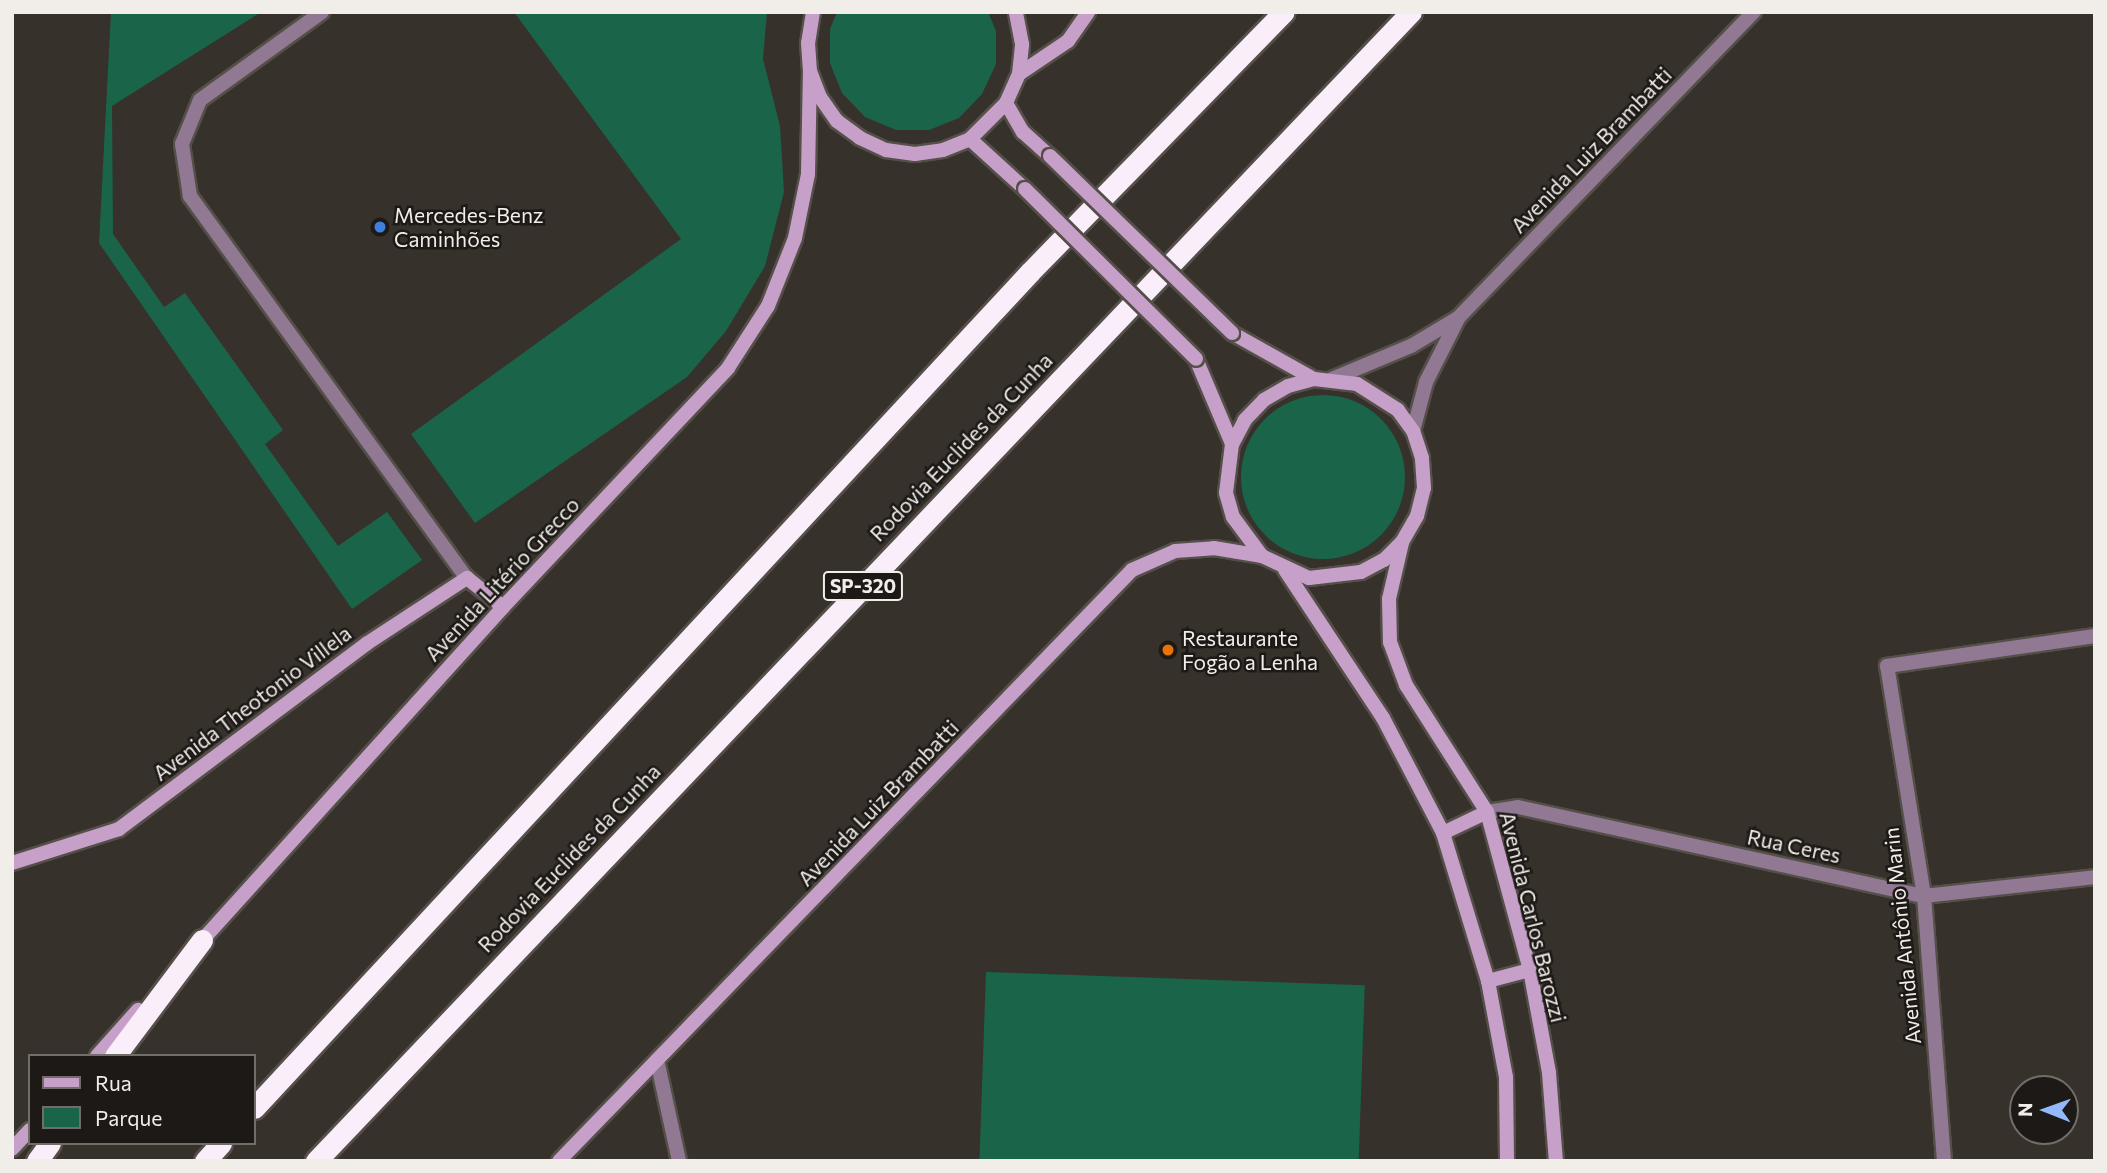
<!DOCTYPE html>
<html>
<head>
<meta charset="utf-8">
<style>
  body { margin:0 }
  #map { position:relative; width:2107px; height:1173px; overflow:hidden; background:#37312b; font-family:Commissioner,sans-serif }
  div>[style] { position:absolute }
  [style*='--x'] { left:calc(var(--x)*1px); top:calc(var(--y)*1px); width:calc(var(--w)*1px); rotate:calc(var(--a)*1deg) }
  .green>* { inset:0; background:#1a644a; transform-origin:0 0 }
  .round { border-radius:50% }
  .roads { filter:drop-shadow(2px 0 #554f49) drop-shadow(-2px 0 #554f49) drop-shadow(0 2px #554f49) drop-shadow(0 -2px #554f49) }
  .lane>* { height:14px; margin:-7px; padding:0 7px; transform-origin:7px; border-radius:7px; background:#917993 }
  .street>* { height:14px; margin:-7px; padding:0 7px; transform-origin:7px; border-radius:7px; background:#917993 }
  .secondary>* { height:14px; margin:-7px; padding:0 7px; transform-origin:7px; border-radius:7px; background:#c7a0ca }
  .highway>* { height:21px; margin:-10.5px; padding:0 10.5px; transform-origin:10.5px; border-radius:10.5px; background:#faeefb }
  .bridges { filter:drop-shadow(2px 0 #554f49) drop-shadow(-2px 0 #554f49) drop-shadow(0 2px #554f49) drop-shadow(0 -2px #554f49) }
  .secondary-bridge>* { height:14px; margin:-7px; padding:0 7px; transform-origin:7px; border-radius:7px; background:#c7a0ca }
  .dots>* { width:19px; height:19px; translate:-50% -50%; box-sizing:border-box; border:4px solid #1c1916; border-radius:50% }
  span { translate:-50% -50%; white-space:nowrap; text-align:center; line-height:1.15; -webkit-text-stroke:5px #1c1916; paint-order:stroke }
  .shield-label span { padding:2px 5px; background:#1c1916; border:2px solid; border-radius:5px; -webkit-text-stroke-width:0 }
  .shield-label { font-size:19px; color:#f1ede9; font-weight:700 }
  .street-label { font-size:21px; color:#f1ede9 }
  .poi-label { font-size:21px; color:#f1ede9 }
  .left { translate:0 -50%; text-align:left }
  .frame { position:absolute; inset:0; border:14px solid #f1ede9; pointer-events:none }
  .legend { position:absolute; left:28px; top:1054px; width:228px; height:91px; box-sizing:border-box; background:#1c1916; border:2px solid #716e6a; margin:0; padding:9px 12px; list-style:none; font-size:21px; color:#f1ede9 }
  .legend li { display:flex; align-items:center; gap:14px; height:35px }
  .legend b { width:35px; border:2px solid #716e6a }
  .north { position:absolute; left:2009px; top:1075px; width:70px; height:70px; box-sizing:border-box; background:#1c1916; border:2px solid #716e6a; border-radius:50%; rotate:271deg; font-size:19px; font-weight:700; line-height:28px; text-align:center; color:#f1ede9 }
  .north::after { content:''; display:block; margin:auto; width:24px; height:32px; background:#95b7fd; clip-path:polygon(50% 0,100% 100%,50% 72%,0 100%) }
</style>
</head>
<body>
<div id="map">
  <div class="green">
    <i style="clip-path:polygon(111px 12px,261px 12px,112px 106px,113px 234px,164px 307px,185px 293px,283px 430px,265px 444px,338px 546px,387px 512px,422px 560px,352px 609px,99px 243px)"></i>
    <i style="clip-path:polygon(514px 12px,767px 12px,763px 59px,780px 126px,784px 192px,765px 266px,726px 331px,687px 377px,475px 523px,411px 434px,681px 239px)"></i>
    <i style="clip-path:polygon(837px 12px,988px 12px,996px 31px,996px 64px,982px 94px,959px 118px,929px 130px,896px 130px,865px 117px,842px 93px,830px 63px,830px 29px)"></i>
    <i class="round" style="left:1241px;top:395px;width:164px;height:164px"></i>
    <i style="left:986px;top:972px;width:379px;height:189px;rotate:2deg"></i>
  </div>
  <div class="roads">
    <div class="lane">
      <i style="--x:322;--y:12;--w:150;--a:144.2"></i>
      <i style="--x:200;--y:100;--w:48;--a:112.2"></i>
      <i style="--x:182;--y:144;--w:53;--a:81.3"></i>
      <i style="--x:190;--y:196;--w:472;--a:54.1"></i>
    </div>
    <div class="street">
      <i style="--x:1332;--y:379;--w:86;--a:-22.7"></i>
      <i style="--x:1411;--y:346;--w:55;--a:-30.8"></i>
      <i style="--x:1458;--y:318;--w:426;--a:-46"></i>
      <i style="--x:1413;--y:431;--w:51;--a:-75.1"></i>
      <i style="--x:1426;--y:382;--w:71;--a:-63.1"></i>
      <i style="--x:1487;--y:812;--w:31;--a:-9"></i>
      <i style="--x:1518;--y:807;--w:416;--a:12.4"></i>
      <i style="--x:1924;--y:896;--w:172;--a:-6.3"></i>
      <i style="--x:657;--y:1060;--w:103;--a:77.7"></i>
      <i style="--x:1944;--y:1161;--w:266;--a:-94.3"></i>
      <i style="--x:1924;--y:896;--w:233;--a:-99.1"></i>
      <i style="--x:1887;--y:666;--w:210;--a:-8.2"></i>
    </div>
    <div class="secondary">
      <i style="--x:813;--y:12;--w:31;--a:99"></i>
      <i style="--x:808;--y:43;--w:28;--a:86"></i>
      <i style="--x:810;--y:71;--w:28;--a:69"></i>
      <i style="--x:820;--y:97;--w:29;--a:55"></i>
      <i style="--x:837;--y:121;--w:29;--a:36"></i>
      <i style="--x:860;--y:138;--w:29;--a:25"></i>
      <i style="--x:886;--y:150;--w:29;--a:8"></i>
      <i style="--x:915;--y:154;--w:28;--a:-8"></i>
      <i style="--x:943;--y:150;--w:29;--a:-22"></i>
      <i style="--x:970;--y:139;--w:51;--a:-45"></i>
      <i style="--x:1006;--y:103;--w:32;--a:-66"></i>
      <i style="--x:1019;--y:74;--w:30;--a:-84"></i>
      <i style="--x:1022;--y:44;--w:33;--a:-101"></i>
      <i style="--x:1019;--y:74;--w:59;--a:-34"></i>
      <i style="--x:1068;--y:41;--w:35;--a:-55"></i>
      <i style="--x:1006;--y:103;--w:34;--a:60"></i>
      <i style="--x:1023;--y:132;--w:36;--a:42"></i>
      <i style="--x:970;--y:139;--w:74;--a:42.3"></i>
      <i style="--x:1232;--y:333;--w:94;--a:29.3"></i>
      <i style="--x:1196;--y:359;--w:92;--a:67"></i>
      <i style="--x:1402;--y:543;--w:57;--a:103.1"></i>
      <i style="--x:1389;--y:599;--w:43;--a:88.7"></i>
      <i style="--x:1390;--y:642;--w:46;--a:69.6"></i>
      <i style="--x:1406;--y:685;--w:151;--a:57.5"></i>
      <i style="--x:1487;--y:812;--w:164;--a:74.8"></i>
      <i style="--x:1530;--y:970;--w:105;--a:79.5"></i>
      <i style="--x:1549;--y:1073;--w:88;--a:85.5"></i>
      <i style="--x:1285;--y:570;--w:178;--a:56.5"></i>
      <i style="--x:1383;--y:718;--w:130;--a:62.4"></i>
      <i style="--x:1443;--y:833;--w:155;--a:73.1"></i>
      <i style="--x:1488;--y:981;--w:98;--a:79.4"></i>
      <i style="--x:1506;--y:1077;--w:84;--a:89.3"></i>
      <i style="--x:1443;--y:833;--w:49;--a:-25.5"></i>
      <i style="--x:12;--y:863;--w:112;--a:-17.6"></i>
      <i style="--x:119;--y:829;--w:309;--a:-36.8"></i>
      <i style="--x:366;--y:644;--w:121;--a:-33.2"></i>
      <i style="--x:467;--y:578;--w:46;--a:38.9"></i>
      <i style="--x:197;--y:946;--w:457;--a:-47.9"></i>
      <i style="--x:503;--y:607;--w:328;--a:-46.7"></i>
      <i style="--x:728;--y:368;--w:74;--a:-57.2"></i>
      <i style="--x:768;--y:306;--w:73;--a:-68.3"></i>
      <i style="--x:795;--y:238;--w:65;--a:-78.5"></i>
      <i style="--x:808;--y:174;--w:103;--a:-88.9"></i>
      <i style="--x:1488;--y:981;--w:43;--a:-14.7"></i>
      <i style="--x:97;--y:1056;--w:62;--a:-48.3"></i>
      <i style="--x:12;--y:1149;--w:26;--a:-47"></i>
      <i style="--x:559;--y:1161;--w:823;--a:-45.89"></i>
      <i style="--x:1132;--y:570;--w:47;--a:-23.8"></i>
      <i style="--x:1175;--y:551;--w:39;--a:-4"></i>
      <i style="--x:1214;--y:548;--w:49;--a:9.5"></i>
      <i style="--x:1262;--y:556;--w:52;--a:25.1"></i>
      <i style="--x:1309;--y:578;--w:52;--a:-6.6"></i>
      <i style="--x:1361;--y:572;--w:26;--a:-28"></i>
      <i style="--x:1384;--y:560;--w:25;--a:-45"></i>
      <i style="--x:1402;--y:542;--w:30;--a:-60"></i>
      <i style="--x:1417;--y:516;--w:29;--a:-76"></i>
      <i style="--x:1424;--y:488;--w:30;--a:-94"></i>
      <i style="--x:1422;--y:458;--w:28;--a:-108"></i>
      <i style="--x:1413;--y:431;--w:26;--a:-126"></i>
      <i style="--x:1398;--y:410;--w:49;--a:-147.6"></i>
      <i style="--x:1357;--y:384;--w:43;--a:-173.4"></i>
      <i style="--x:1314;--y:379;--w:27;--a:165"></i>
      <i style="--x:1288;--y:386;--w:28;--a:150"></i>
      <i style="--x:1264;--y:400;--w:28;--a:134"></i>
      <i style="--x:1245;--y:420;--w:27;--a:118"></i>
      <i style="--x:1232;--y:444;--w:49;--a:97"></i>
      <i style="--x:1226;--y:493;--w:25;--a:74"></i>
      <i style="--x:1233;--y:517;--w:49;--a:53.4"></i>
    </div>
    <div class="highway">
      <i style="--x:115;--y:1056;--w:145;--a:-53.1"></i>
      <i style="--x:254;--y:1108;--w:1141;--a:-47.13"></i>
      <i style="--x:1030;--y:272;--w:363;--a:-45.7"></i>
      <i style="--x:37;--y:1161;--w:22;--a:-54"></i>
      <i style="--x:205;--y:1161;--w:24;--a:-48"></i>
      <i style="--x:316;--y:1161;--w:1587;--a:-46.38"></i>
    </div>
  </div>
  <div class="bridges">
    <div class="secondary-bridge">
      <i style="--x:1050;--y:156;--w:254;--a:44.2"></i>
      <i style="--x:1025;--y:189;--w:241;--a:44.8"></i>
    </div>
  </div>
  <div class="dots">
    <i style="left:380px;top:227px;background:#3f7fe0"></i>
    <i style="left:1168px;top:650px;background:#e8710a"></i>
  </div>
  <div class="shield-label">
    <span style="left:863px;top:586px">SP-320</span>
  </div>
  <div class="street-label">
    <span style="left:1591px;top:150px;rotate:-46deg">Avenida Luiz Brambatti</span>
    <span style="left:961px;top:447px;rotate:-46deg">Rodovia Euclides da Cunha</span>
    <span style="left:502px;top:579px;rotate:-47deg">Avenida Litério Grecco</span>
    <span style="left:252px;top:703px;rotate:-37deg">Avenida Theotonio Villela</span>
    <span style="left:878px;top:803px;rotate:-46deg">Avenida Luiz Brambatti</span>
    <span style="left:1794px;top:846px;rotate:12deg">Rua Ceres</span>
    <span style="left:569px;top:858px;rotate:-46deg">Rodovia Euclides da Cunha</span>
    <span style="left:1533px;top:917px;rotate:76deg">Avenida Carlos Barozzi</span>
    <span style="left:1902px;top:936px;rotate:-96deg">Avenida Antônio Marin</span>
  </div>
  <div class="poi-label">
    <span class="left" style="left:394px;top:227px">Mercedes-Benz<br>Caminhões</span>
    <span class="left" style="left:1182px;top:650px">Restaurante<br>Fogão a Lenha</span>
  </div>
  <div class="frame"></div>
  <ul class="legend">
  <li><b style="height:9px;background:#c7a0ca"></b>Rua</li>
  <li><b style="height:19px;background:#1a644a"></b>Parque</li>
  </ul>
  <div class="north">N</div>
</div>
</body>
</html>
